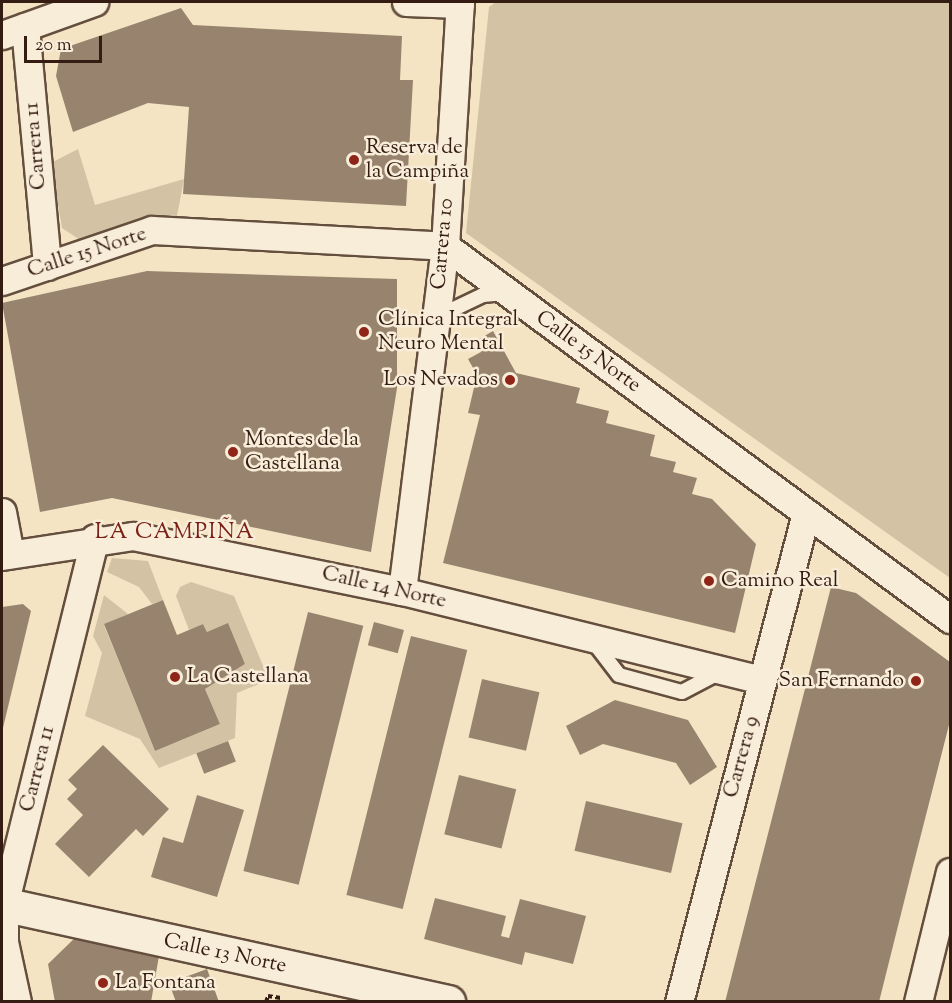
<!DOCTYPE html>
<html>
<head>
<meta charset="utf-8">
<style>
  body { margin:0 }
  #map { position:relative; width:952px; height:1003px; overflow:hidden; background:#f5e4c3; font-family:"Sorts Mill Goudy",serif }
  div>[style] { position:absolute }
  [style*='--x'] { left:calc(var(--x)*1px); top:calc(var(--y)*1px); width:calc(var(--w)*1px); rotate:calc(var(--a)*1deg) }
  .green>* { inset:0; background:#d4c2a5 }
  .building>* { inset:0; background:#98846e; transform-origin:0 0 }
  .path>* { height:4px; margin-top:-2px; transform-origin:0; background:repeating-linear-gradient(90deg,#341c12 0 4.5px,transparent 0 7.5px) }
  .roads { filter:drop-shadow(2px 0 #644e3e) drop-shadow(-2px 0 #644e3e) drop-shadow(0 2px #644e3e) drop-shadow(0 -2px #644e3e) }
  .lane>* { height:14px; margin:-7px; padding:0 7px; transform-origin:7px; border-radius:7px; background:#f8edd8 }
  .street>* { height:27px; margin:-13.5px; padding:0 13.5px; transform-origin:13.5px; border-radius:13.5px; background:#f8edd8 }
  .secondary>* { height:33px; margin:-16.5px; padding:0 16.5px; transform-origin:16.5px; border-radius:16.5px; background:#f8edd8 }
  .dots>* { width:16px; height:16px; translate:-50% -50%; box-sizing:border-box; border:3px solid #f8edd8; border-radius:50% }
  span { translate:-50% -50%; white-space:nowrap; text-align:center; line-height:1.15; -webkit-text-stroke:5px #f8edd8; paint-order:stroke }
  .street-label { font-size:21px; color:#341c12 }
  .poi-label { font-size:21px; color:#341c12 }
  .left { translate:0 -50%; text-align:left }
  .right { translate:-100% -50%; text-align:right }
  .neighbourhood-label { font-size:22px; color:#7a1f14; letter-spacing:1.5px }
  .frame { position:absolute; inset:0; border:3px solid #341c12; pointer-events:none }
  .scale { position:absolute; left:24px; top:36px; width:78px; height:27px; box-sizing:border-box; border:3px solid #341c12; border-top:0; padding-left:8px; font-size:18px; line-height:21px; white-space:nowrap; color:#341c12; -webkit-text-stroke:4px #f8edd8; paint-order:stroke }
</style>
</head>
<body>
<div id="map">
  <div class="green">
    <i style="clip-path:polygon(496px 2px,950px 2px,950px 578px,466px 233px,489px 7px)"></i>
    <i style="clip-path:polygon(78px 149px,95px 205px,184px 179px,177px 216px,150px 215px,80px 240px,62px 228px,51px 163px)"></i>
    <i style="clip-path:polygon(112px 558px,148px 561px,163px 600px,152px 604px,139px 587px,107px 572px)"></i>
    <i style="clip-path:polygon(191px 582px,234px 596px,269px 680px,237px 693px,235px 738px,159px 768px,140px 739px,85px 716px,102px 653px,93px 636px,104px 595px,128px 614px,104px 625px,155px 751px,220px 724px,205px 689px,245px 664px,228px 624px,207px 632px,203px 624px,189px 630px,176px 596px,180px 587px)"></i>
  </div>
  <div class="building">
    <i style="clip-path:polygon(181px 8px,193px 25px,402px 36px,400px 80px,413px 80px,406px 206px,183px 194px,189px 107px,148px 103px,73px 132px,56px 76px,61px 49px)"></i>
    <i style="clip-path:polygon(147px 271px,397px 279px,397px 388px,371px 552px,112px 498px,40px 512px,2px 303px)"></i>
    <i style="clip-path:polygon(493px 331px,516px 373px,580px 388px,576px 403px,609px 411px,606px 423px,655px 435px,650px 456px,676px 462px,673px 472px,697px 478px,692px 494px,712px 499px,756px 544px,735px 633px,443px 563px,480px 415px,468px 413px,477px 375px,468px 359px,481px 352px,476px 341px)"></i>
    <i style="clip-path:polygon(831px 587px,856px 593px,950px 662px,950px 721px,912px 870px,879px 1002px,725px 1002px)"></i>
    <i style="clip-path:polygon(163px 600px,177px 635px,203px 624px,207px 632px,228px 623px,245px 664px,205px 689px,220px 724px,155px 751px,104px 624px)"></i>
    <i style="clip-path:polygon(23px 604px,31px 611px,2px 732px,2px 607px)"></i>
    <i style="left:308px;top:612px;width:57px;height:267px;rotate:14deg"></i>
    <i style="left:374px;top:622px;width:31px;height:24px;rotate:15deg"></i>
    <i style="left:411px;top:636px;width:58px;height:267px;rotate:14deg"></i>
    <i style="left:482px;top:679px;width:59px;height:60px;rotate:13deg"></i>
    <i style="clip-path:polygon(615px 700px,688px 720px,717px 767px,690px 785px,676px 763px,603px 744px,580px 755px,566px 726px)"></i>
    <i style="left:228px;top:741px;width:22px;height:34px;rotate:69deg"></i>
    <i style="clip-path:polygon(103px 745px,169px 809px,143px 836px,136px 829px,89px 877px,55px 844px,83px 815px,67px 799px,77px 789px,68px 780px)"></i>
    <i style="left:459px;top:775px;width:59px;height:61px;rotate:14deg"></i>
    <i style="clip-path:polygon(197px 795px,244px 810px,217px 897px,151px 877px,163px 837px,183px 843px)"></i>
    <i style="left:586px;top:801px;width:99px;height:51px;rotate:13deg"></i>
    <i style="clip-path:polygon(435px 898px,506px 916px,501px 936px,509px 938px,520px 899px,586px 916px,573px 964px,525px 952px,522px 965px,424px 939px)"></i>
    <i style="clip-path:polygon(79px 934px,160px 950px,151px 1002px,55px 1002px,48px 964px)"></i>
    <i style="clip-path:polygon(207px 969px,219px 1002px,176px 1002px,169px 983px)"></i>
  </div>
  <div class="path">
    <i style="--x:266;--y:1002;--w:6;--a:-72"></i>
    <i style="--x:268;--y:996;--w:13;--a:9"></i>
  </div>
  <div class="roads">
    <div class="lane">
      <i style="--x:437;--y:317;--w:51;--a:-25.6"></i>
      <i style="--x:483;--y:295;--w:22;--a:-5"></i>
      <i style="--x:592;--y:640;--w:44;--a:52.4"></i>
      <i style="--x:619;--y:675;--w:65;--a:15.1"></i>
      <i style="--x:682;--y:692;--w:43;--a:-27.8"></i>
    </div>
    <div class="street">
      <i style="--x:406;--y:2;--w:54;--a:2.1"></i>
      <i style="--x:25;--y:27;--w:240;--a:84.7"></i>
      <i style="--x:2;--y:35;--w:98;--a:-19.7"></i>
      <i style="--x:2;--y:281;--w:158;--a:-18.8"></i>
      <i style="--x:152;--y:230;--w:293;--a:3.1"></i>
      <i style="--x:445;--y:246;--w:628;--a:36.45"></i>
      <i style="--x:2;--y:512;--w:43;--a:79.2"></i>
      <i style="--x:2;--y:556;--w:133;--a:-8.7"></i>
      <i style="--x:133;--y:536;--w:275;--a:11.6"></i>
      <i style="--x:402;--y:591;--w:371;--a:13.9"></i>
      <i style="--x:402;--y:591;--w:348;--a:-82.9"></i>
      <i style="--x:445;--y:246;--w:242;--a:-86.5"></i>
      <i style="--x:17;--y:1002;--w:61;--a:-102.2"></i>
      <i style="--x:4;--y:942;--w:37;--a:-90"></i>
      <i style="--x:4;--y:905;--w:378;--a:-76.1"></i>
      <i style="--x:679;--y:1002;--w:505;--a:-75.44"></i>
      <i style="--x:918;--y:1002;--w:134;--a:-76.2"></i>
    </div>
    <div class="secondary">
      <i style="--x:2;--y:904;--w:457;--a:12.4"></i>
    </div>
  </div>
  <div class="dots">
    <i style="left:354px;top:160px;background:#8f2418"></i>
    <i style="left:364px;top:332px;background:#8f2418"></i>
    <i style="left:510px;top:380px;background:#8f2418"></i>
    <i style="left:233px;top:452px;background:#8f2418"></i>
    <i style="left:709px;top:581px;background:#8f2418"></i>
    <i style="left:175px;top:677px;background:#8f2418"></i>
    <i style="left:916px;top:681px;background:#8f2418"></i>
    <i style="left:103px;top:983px;background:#8f2418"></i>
  </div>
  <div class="street-label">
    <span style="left:36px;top:146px;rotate:-95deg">Carrera 11</span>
    <span style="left:443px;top:244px;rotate:-85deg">Carrera 10</span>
    <span style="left:87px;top:253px;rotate:-18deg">Calle 15 Norte</span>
    <span style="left:588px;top:352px;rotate:36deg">Calle 15 Norte</span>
    <span style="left:384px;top:588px;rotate:13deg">Calle 14 Norte</span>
    <span style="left:742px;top:757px;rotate:-75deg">Carrera 9</span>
    <span style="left:38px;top:769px;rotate:-76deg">Carrera 11</span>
    <span style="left:225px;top:954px;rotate:12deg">Calle 13 Norte</span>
  </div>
  <div class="poi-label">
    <span class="left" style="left:366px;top:160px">Reserva de<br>la Campiña</span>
    <span class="left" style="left:378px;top:332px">Clínica Integral<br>Neuro Mental</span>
    <span class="right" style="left:498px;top:380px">Los Nevados</span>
    <span class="left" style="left:245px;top:452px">Montes de la<br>Castellana</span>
    <span class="left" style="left:721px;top:581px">Camino Real</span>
    <span class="left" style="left:187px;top:677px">La Castellana</span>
    <span class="right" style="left:904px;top:681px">San Fernando</span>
    <span class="left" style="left:115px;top:983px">La Fontana</span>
  </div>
  <div class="neighbourhood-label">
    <span style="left:175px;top:534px">LA CAMPIÑA</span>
  </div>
  <div class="frame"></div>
  <div class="scale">20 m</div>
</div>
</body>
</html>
